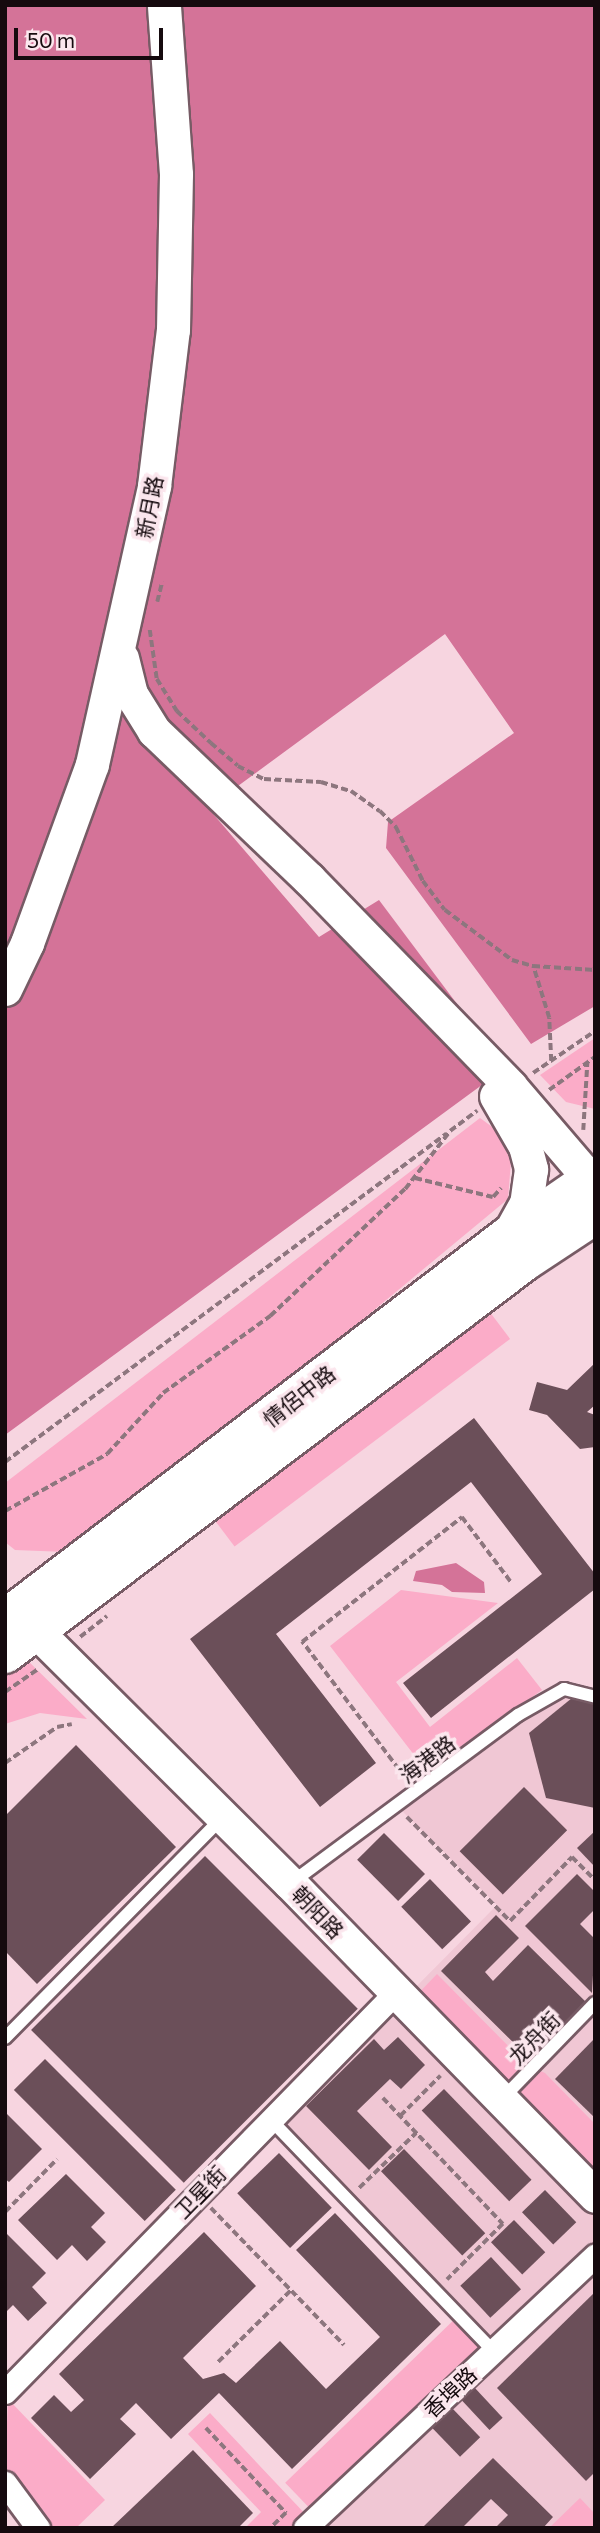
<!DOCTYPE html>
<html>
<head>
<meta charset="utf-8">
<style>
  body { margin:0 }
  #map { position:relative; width:600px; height:2533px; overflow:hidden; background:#f7d5e0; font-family:Commissioner,"Noto Sans SC",sans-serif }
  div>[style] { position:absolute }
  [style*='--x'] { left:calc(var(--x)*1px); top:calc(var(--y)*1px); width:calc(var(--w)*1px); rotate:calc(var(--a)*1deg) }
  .built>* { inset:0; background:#f0c7d4 }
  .green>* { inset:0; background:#fbacc8; transform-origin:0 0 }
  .water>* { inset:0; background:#d47398 }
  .building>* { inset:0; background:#6b4f59; transform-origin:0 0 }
  .path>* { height:3.5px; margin-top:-1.75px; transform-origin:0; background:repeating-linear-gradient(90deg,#8d767e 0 7px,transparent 0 10.5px) }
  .roads { filter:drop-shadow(2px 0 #775b65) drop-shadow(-2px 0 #775b65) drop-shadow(0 2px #775b65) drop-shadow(0 -2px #775b65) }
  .lane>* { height:12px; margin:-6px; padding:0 6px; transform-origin:6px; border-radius:6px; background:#fff }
  .street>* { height:23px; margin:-11.5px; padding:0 11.5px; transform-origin:11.5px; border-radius:11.5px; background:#fff }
  .secondary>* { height:33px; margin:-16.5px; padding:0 16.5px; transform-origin:16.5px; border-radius:16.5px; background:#fff }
  .highway>* { height:38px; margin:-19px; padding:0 19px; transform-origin:19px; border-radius:19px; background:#fff }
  span { translate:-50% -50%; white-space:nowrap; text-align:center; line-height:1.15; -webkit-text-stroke:7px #fbe6ed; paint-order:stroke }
  .street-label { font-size:21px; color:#150a0e }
  .frame { position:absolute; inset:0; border:7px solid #150a0e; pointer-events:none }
  .scale { position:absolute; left:14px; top:28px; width:149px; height:32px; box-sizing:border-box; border:4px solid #150a0e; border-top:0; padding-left:9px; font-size:21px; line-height:24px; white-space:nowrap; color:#150a0e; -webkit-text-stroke:5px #fbe6ed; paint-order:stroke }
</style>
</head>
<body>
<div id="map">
  <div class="built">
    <i style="clip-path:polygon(564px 1690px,595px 1697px,595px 2001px,501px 2099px,404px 1999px,497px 1905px,396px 1805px)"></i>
    <i style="clip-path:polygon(396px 1994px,595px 2197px,595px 2255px,497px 2345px,278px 2115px)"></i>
    <i style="clip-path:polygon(595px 2004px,595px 2194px,502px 2100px)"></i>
    <i style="clip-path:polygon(595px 2258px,595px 2528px,323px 2528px,315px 2520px)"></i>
  </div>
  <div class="green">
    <i style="clip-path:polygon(595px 1038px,595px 1109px,566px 1102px,540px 1075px)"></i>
    <i style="clip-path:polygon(480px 1118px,506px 1137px,511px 1161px,508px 1199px,204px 1451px,66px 1552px,15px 1550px,5px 1542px,5px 1483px)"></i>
    <i style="left:483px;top:1303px;width:45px;height:345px;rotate:53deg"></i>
    <i style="clip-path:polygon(401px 1590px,498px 1603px,396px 1682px,430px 1727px,517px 1658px,542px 1690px,428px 1773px,330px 1646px)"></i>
    <i style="clip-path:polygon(18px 1651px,87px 1719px,40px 1713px,5px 1724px,5px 1660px)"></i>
    <i style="clip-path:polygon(437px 1974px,527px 2065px,545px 2073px,595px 2124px,595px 2188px,411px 2001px)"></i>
    <i style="left:460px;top:2314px;width:45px;height:243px;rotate:46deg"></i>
    <i style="clip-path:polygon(8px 2399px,105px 2500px,76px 2528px,44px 2528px,5px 2474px)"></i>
    <i style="clip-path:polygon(210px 2413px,309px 2518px,299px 2528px,245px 2528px,261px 2512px,188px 2434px)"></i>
    <i style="clip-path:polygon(580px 2498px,595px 2514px,595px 2528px,549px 2528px)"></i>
  </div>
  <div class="water">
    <i style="clip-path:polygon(5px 5px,595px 5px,595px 1006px,531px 1044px,386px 848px,388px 822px,514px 733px,445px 634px,208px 808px,319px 937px,379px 900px,505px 1068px,5px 1435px)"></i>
    <i style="clip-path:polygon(456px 1563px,484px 1582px,485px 1593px,452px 1592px,442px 1585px,413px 1581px,416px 1571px)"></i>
  </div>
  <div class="building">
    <i style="clip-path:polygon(595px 1363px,595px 1405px,587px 1412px,595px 1415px,595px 1447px,580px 1449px,547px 1415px,529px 1410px,537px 1382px,567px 1390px)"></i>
    <i style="clip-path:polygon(474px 1418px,595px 1574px,595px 1589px,431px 1718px,403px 1683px,542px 1574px,471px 1482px,276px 1634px,376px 1763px,320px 1807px,190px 1639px)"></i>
    <i style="clip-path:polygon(572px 1698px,595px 1703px,595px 1808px,546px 1798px,529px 1733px)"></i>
    <i style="clip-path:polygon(76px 1745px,176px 1847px,37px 1984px,5px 1951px,5px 1816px)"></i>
    <i style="left:524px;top:1787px;width:61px;height:91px;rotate:45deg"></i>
    <i style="clip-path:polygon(595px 1831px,595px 1867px,577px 1848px)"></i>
    <i style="left:384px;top:1833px;width:58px;height:38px;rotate:45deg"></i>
    <i style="left:205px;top:1856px;width:216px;height:246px;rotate:45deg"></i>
    <i style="clip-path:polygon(577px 1874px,595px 1892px,595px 1909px,580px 1924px,595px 1939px,592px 1993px,525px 1926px)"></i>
    <i style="left:430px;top:1879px;width:59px;height:40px;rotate:46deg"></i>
    <i style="clip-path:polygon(496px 1915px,519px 1938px,485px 1972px,493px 1981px,528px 1945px,588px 2004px,532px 2061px,441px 1971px)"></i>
    <i style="clip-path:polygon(398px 2037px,425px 2065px,401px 2089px,390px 2079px,357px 2111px,392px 2147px,369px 2170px,306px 2106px,374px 2039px,384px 2050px)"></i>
    <i style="clip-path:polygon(595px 2038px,595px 2118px,555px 2079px)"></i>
    <i style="left:45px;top:2059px;width:185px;height:44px;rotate:45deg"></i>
    <i style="left:444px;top:2089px;width:126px;height:31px;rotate:46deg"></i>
    <i style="clip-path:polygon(5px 2112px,42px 2149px,9px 2182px,5px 2179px)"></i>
    <i style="left:404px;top:2149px;width:117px;height:32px;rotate:46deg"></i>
    <i style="left:279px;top:2153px;width:76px;height:58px;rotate:46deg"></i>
    <i style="clip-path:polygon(66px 2174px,105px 2213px,91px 2227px,106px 2242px,87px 2261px,72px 2245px,57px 2260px,18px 2220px)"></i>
    <i style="left:545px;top:2190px;width:45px;height:32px;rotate:46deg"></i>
    <i style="clip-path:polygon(335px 2213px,441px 2324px,292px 2469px,219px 2393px,171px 2439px,136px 2403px,120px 2419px,136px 2434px,90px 2479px,31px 2418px,54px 2395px,71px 2412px,84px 2400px,59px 2374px,204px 2232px,256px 2286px,183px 2358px,203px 2379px,224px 2373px,236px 2383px,280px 2341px,326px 2389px,380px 2337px,296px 2250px)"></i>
    <i style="left:514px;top:2220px;width:45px;height:32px;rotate:46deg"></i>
    <i style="clip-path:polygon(7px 2234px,46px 2273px,32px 2287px,47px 2303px,28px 2321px,13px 2305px,5px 2313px)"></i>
    <i style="left:491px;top:2257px;width:44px;height:42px;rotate:47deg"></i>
    <i style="clip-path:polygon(595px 2292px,595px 2472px,586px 2481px,497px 2388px)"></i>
    <i style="left:474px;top:2387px;width:42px;height:18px;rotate:47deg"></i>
    <i style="left:451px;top:2407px;width:42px;height:28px;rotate:46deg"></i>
    <i style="clip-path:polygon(193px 2450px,253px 2513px,238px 2528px,111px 2528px)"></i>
    <i style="clip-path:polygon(493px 2458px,553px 2517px,543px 2528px,495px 2528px,508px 2515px,491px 2499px,462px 2528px,422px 2528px)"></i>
  </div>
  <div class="path">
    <i style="--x:157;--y:602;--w:21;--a:-76"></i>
    <i style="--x:150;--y:630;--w:49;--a:81.9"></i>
    <i style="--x:157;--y:679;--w:38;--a:58"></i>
    <i style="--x:177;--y:711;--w:47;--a:43.3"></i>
    <i style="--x:211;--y:743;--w:35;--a:40"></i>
    <i style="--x:238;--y:766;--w:29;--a:27"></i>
    <i style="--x:264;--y:779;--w:57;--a:3"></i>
    <i style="--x:321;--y:782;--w:31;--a:17"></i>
    <i style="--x:351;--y:791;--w:35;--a:35"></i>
    <i style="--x:380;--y:811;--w:23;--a:45"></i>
    <i style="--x:396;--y:827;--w:60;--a:63.4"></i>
    <i style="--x:423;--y:881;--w:36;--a:53"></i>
    <i style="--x:445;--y:910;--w:84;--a:36.7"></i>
    <i style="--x:512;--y:960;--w:22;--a:16"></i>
    <i style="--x:551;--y:1061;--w:43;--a:-92.7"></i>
    <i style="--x:549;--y:1018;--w:54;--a:-107.1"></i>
    <i style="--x:533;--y:966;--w:62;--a:3.7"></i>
    <i style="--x:533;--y:1073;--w:75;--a:-34.1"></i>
    <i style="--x:549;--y:1090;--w:57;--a:-35.7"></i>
    <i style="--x:583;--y:1130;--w:66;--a:-86.5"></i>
    <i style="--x:415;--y:1178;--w:80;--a:13.7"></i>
    <i style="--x:493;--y:1197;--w:12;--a:-48"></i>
    <i style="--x:5;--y:1462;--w:550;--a:-36.64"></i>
    <i style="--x:5;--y:1511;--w:117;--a:-29.2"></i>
    <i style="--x:107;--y:1454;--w:83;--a:-47.4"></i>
    <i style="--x:163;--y:1393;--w:132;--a:-35.7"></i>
    <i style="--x:270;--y:1316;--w:185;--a:-43.3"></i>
    <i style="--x:405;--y:1189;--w:73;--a:-52.2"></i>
    <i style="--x:450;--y:1131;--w:34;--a:-37"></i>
    <i style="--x:80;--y:1637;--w:34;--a:-38"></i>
    <i style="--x:5;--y:1692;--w:40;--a:-34.9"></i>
    <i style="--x:5;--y:1763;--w:63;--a:-34.7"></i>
    <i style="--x:57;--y:1727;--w:15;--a:-11"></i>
    <i style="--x:405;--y:1778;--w:171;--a:-127.1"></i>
    <i style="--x:302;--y:1642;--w:203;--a:-38"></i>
    <i style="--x:462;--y:1517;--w:81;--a:53"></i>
    <i style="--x:407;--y:1817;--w:146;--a:45.3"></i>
    <i style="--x:510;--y:1921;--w:89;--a:-45.9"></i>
    <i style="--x:572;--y:1857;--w:33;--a:45"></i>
    <i style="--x:383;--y:2098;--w:174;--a:46.4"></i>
    <i style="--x:503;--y:2224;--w:79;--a:135"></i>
    <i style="--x:400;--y:2116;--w:57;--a:-45"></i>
    <i style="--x:359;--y:2188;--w:79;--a:-44"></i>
    <i style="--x:211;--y:2208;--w:191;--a:45.8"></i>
    <i style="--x:5;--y:2212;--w:74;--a:-45.5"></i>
    <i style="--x:218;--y:2362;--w:103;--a:-44.6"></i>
    <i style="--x:206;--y:2428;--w:117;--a:46.7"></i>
    <i style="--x:286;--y:2513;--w:21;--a:135"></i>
  </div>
  <div class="roads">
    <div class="lane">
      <i style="--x:291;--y:1883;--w:282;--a:-36.5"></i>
      <i style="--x:518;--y:1715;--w:53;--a:-29.5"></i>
      <i style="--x:564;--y:1689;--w:32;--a:14"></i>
      <i style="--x:5;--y:2038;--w:310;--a:-45.4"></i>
      <i style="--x:501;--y:2100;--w:135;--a:-45.9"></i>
      <i style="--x:271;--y:2120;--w:320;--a:46.1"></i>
    </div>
    <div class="street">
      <i style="--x:5;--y:2392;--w:559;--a:-45.65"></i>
      <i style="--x:5;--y:2483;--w:56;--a:53.7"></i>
      <i style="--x:305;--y:2528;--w:398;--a:-43.2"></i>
    </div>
    <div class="secondary">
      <i style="--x:122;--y:658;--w:37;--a:76"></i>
      <i style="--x:131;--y:694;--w:44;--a:58.1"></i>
      <i style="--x:154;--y:731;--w:214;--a:43.7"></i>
      <i style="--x:309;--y:879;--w:289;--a:45.8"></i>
      <i style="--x:510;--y:1086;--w:130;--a:49.4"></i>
      <i style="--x:5;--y:989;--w:51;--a:-64.4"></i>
      <i style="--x:27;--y:943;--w:190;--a:-70"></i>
      <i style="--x:92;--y:764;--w:285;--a:-77.4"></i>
      <i style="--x:154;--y:486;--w:157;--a:-83.1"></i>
      <i style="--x:173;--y:330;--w:156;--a:-88.9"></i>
      <i style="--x:176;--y:174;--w:169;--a:-94.1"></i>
      <i style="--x:496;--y:1096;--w:58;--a:59.9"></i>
      <i style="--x:525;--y:1146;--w:24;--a:75"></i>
      <i style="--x:531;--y:1169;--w:34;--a:98"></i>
      <i style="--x:526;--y:1203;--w:38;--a:119"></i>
      <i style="--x:37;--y:1632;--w:356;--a:44.8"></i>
      <i style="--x:290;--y:1883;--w:437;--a:45.7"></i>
    </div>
    <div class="highway">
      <i style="--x:5;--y:1619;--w:632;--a:-37.29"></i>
      <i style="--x:508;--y:1236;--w:106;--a:-34.6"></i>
      <i style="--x:5;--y:1654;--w:650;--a:-37.06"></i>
      <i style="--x:524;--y:1262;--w:85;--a:-33.5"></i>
    </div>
  </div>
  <div class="street-label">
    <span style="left:149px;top:507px;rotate:-79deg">新月路</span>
    <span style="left:299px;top:1396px;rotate:-38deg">情侶中路</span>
    <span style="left:427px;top:1759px;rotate:-37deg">海港路</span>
    <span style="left:318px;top:1912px;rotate:46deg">朝阳路</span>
    <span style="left:534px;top:2038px;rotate:-46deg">龙舟街</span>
    <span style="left:200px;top:2192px;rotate:-46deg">卫星街</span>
    <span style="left:450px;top:2392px;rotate:-43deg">香埠路</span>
  </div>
  <div class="frame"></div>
  <div class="scale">50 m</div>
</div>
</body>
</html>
